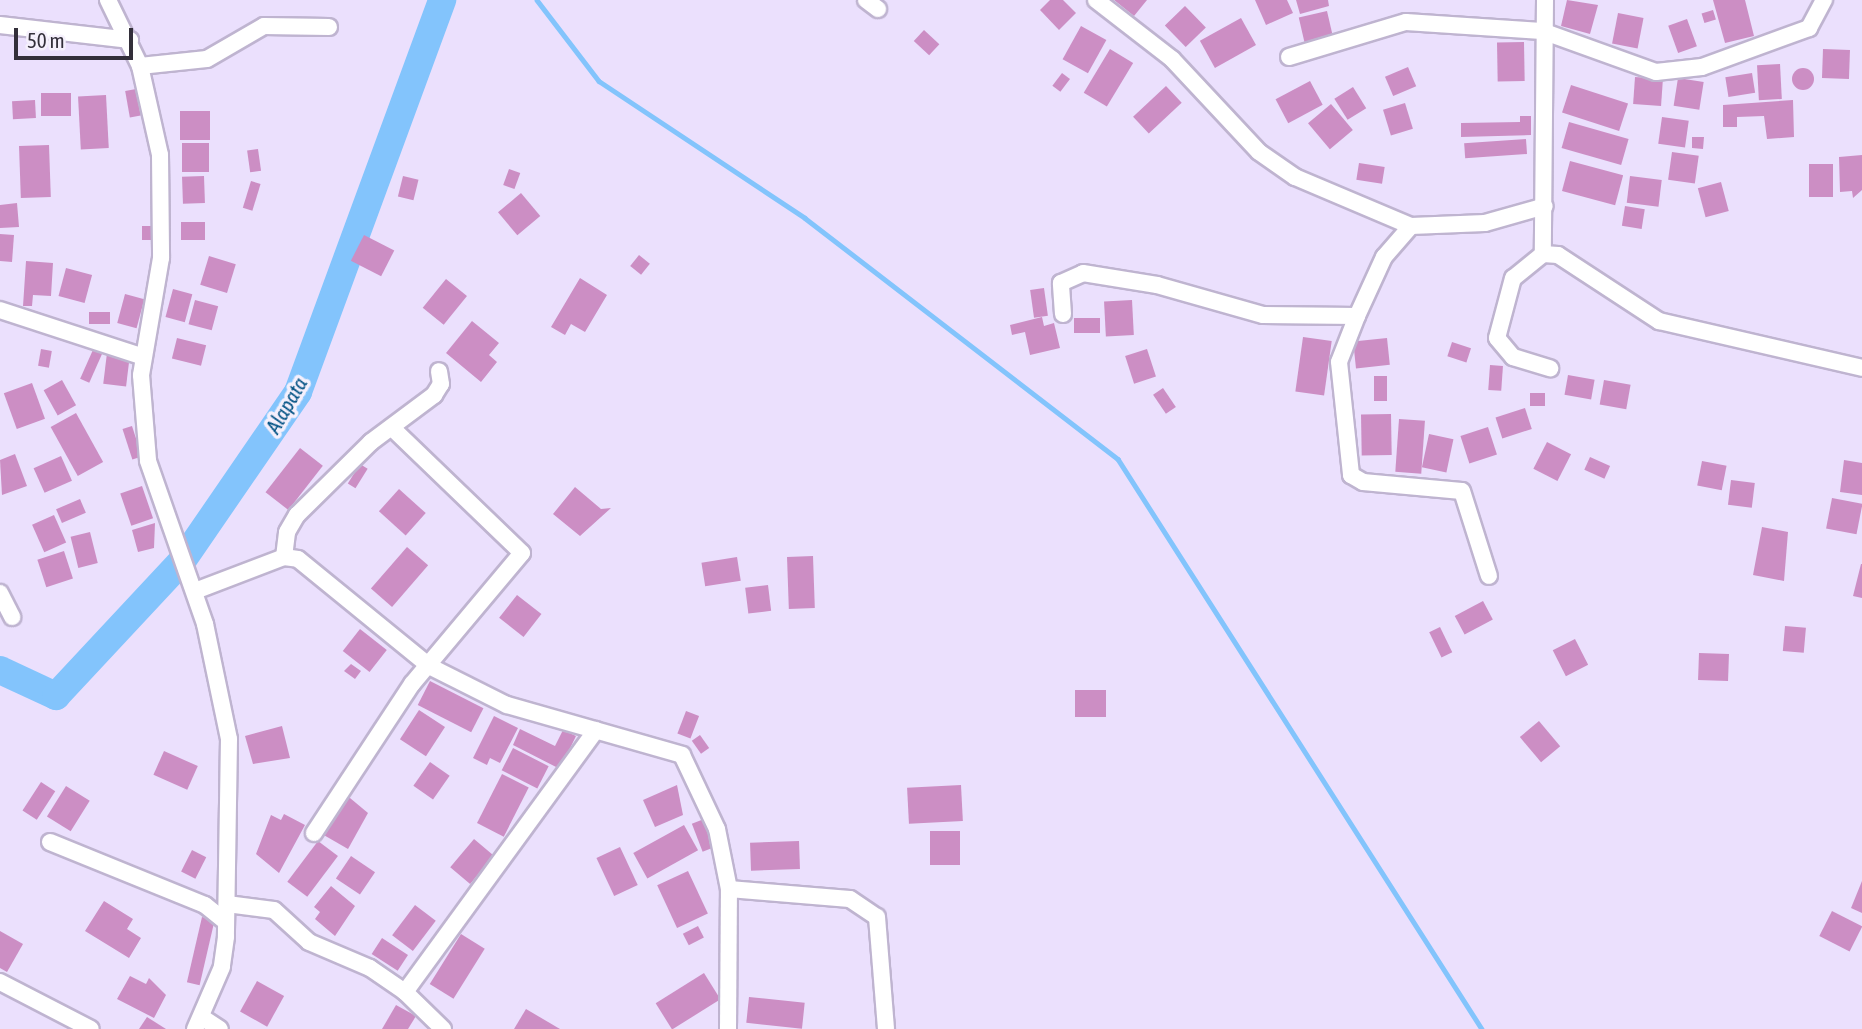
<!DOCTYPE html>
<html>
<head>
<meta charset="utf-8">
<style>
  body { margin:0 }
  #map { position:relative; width:1862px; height:1029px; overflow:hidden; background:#ebe0fd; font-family:"Asap Condensed",sans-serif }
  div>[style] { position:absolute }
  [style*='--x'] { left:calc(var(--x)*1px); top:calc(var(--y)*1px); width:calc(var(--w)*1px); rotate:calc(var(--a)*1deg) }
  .stream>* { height:4.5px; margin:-2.25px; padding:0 2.25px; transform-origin:2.25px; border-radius:2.25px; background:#83c4fc }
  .river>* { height:28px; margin:-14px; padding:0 14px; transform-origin:14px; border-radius:14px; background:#83c4fc }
  .building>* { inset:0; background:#cc8ec4; transform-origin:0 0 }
  .round { border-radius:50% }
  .roads { filter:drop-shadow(2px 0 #bfb4d0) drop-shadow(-2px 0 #bfb4d0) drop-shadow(0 2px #bfb4d0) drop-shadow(0 -2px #bfb4d0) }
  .street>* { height:16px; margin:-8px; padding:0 8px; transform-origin:8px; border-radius:8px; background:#fff }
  span { translate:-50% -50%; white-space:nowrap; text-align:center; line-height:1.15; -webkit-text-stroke:7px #f5f0fc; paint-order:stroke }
  .water-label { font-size:21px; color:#005183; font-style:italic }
  .scale { position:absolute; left:14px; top:28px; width:119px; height:32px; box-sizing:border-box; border:4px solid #332f3a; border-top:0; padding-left:9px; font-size:21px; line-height:24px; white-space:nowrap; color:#332f3a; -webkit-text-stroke:5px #f5f0fc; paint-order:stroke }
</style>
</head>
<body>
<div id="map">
  <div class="stream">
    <i style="--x:537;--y:0;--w:102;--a:52.6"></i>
    <i style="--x:599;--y:81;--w:247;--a:33.6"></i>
    <i style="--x:805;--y:218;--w:395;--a:37.6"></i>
    <i style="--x:1118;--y:459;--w:676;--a:57.44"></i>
  </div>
  <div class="river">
    <i style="--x:0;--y:670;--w:62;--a:24.9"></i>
    <i style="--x:56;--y:696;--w:185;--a:-47"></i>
    <i style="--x:182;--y:561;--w:205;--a:-55.5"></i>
    <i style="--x:298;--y:392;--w:418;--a:-69.8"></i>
  </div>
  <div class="building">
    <i style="clip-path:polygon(1050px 0,1063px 0,1076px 13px,1059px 30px,1040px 10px)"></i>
    <i style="clip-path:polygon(1114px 0,1147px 0,1134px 16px)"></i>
    <i style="clip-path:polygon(1255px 0,1287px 0,1293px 13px,1266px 25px)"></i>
    <i style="clip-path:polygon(1296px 0,1328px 0,1329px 6px,1300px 14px)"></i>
    <i style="clip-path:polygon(1567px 0,1598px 5px,1590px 34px,1561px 26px)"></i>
    <i style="clip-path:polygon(1713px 0,1745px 0,1754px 36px,1725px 43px)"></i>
    <i style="left:1185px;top:6px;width:30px;height:28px;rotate:46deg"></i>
    <i style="left:1713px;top:10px;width:10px;height:12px;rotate:73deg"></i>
    <i style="left:1327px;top:11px;width:27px;height:29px;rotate:77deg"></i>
    <i style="left:1618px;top:13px;width:26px;height:31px;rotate:11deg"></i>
    <i style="left:1241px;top:18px;width:31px;height:47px;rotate:61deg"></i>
    <i style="left:1687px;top:19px;width:29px;height:20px;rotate:70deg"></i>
    <i style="left:1081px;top:26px;width:29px;height:38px;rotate:29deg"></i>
    <i style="left:924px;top:30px;width:21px;height:15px;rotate:43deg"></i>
    <i style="left:1524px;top:42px;width:39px;height:27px;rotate:89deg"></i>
    <i style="left:1110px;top:49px;width:27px;height:51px;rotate:31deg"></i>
    <i style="left:1823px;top:49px;width:27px;height:29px;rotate:2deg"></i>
    <i style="left:1780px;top:64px;width:35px;height:23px;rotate:87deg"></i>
    <i style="left:1408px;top:67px;width:21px;height:25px;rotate:67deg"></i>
    <i class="round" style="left:1792px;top:68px;width:22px;height:22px"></i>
    <i style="left:1062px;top:73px;width:10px;height:16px;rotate:37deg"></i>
    <i style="left:1752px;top:73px;width:20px;height:27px;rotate:81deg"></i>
    <i style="left:1635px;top:77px;width:28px;height:27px;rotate:4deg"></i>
    <i style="left:1678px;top:78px;width:26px;height:28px;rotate:9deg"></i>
    <i style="left:1310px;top:81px;width:27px;height:39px;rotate:62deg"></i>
    <i style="left:1571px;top:85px;width:60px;height:29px;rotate:18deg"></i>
    <i style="left:1166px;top:86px;width:23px;height:45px;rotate:47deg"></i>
    <i style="left:1353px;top:87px;width:25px;height:22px;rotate:58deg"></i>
    <i style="left:136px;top:89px;width:27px;height:11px;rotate:80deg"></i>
    <i style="left:41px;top:93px;width:30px;height:23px"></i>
    <i style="left:106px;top:95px;width:53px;height:28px;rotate:87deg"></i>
    <i style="left:35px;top:100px;width:18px;height:23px;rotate:87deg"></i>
    <i style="clip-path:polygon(1793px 100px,1794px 137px,1767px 139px,1764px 116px,1737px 117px,1737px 127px,1723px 127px,1723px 105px)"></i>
    <i style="left:1405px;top:103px;width:27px;height:23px;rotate:73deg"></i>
    <i style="left:1331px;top:104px;width:34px;height:30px;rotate:50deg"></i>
    <i style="left:210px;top:111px;width:29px;height:30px;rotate:90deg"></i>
    <i style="clip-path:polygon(1520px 116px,1531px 116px,1531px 135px,1461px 137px,1461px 123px,1520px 122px)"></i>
    <i style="left:1662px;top:117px;width:27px;height:27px;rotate:8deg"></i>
    <i style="left:1569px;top:122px;width:62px;height:27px;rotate:16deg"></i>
    <i style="clip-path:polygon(1692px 137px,1704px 137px,1703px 149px,1692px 148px)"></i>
    <i style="left:1526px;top:139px;width:15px;height:62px;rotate:86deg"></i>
    <i style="left:182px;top:143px;width:27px;height:29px"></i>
    <i style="left:49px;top:145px;width:52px;height:30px;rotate:88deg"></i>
    <i style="left:258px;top:149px;width:22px;height:11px;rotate:82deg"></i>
    <i style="left:1672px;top:152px;width:27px;height:28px;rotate:8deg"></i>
    <i style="clip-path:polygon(1862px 155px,1862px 190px,1853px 198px,1852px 191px,1840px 192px,1839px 157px)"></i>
    <i style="left:1570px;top:161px;width:55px;height:31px;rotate:15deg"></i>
    <i style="left:1359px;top:163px;width:26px;height:17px;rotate:9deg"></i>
    <i style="left:1809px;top:164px;width:24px;height:33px"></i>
    <i style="left:509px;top:169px;width:12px;height:17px;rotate:20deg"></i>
    <i style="left:204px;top:176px;width:27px;height:22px;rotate:88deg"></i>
    <i style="left:403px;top:176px;width:16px;height:21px;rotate:14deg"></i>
    <i style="left:1630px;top:176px;width:32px;height:27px;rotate:7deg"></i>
    <i style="left:251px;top:181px;width:10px;height:28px;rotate:17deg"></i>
    <i style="left:1721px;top:182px;width:30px;height:24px;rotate:75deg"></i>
    <i style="left:521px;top:193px;width:30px;height:30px;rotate:50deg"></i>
    <i style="clip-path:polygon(17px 203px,19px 227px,0 228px,0 205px)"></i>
    <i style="left:1625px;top:206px;width:20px;height:20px;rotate:9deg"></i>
    <i style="left:181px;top:222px;width:24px;height:18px"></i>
    <i style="left:142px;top:226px;width:12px;height:14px"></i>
    <i style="clip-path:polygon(0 234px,14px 235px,12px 262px,0 261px)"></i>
    <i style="left:364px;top:235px;width:34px;height:29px;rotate:27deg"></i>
    <i style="left:639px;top:255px;width:14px;height:14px;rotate:39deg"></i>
    <i style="left:209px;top:256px;width:28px;height:30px;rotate:17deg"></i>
    <i style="clip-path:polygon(26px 261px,53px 263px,51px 296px,33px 295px,32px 306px,23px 306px)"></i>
    <i style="left:66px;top:268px;width:27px;height:29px;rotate:15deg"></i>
    <i style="clip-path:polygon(580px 278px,607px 295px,585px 332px,571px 324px,565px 335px,551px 327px)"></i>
    <i style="left:446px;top:279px;width:27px;height:37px;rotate:39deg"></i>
    <i style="left:1044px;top:288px;width:28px;height:14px;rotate:82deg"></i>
    <i style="left:173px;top:289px;width:20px;height:29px;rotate:15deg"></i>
    <i style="left:125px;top:294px;width:20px;height:30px;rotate:15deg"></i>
    <i style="left:195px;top:300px;width:24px;height:25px;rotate:15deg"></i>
    <i style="left:1132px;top:300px;width:35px;height:28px;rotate:87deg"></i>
    <i style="left:89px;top:312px;width:21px;height:12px"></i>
    <i style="clip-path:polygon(1042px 317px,1044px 326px,1054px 323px,1060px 348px,1030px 355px,1025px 332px,1012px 335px,1010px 325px)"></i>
    <i style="left:1100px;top:318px;width:15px;height:26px;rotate:90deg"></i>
    <i style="clip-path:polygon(472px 321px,499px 343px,489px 355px,497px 362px,481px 382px,446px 353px)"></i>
    <i style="left:1303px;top:337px;width:29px;height:55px;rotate:8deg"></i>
    <i style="left:177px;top:338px;width:30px;height:21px;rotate:14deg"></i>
    <i style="left:1387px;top:338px;width:27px;height:34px;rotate:84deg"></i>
    <i style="left:1452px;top:342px;width:20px;height:15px;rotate:18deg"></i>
    <i style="left:96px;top:343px;width:10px;height:39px;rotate:24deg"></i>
    <i style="left:41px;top:349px;width:11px;height:17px;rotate:10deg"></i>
    <i style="left:1147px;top:349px;width:29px;height:23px;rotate:72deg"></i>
    <i style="left:107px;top:353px;width:23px;height:31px;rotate:7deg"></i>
    <i style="left:1490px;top:365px;width:13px;height:25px;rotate:4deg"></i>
    <i style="left:1568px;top:375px;width:27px;height:20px;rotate:10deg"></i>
    <i style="left:1374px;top:376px;width:13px;height:25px"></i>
    <i style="left:62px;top:380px;width:29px;height:21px;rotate:61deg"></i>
    <i style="left:1604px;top:380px;width:27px;height:25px;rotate:10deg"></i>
    <i style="left:32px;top:383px;width:38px;height:30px;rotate:70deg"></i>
    <i style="left:1163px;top:388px;width:23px;height:12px;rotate:56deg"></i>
    <i style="left:1530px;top:393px;width:15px;height:13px"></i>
    <i style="left:1525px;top:408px;width:22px;height:31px;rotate:72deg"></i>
    <i style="left:76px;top:413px;width:56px;height:29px;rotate:61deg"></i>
    <i style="left:1391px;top:414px;width:41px;height:30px;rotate:89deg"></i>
    <i style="left:1399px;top:419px;width:26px;height:53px;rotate:4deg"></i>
    <i style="left:132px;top:426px;width:32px;height:10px;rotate:72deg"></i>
    <i style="left:1488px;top:427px;width:29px;height:29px;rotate:72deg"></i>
    <i style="left:1429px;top:434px;width:25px;height:34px;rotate:12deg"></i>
    <i style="left:1547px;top:442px;width:27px;height:30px;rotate:27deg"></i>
    <i style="left:300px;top:448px;width:29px;height:56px;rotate:38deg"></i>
    <i style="clip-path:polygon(15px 454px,27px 486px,2px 495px,0 460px)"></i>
    <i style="left:61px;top:456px;width:27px;height:30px;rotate:66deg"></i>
    <i style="left:1590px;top:457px;width:22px;height:14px;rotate:24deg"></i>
    <i style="clip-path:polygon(1844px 460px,1862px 463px,1862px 495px,1840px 492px)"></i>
    <i style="left:1702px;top:461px;width:25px;height:25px;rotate:11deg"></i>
    <i style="left:360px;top:464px;width:9px;height:23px;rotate:32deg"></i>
    <i style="left:1731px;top:480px;width:24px;height:25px;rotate:7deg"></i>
    <i style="left:142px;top:486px;width:34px;height:23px;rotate:71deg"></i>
    <i style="clip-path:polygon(575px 487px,601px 509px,611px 508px,580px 536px,553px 514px)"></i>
    <i style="left:399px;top:489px;width:36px;height:30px;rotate:42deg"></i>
    <i style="left:1832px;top:498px;width:31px;height:31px;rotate:11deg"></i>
    <i style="left:80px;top:499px;width:15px;height:26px;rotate:67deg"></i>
    <i style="left:54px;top:515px;width:30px;height:24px;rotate:66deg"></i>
    <i style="clip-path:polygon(155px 523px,154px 548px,138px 552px,132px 530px)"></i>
    <i style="clip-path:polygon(1762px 527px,1788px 532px,1784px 581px,1753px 575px)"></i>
    <i style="left:90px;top:532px;width:32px;height:20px;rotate:76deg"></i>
    <i style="left:407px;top:547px;width:28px;height:55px;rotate:41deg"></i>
    <i style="left:64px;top:551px;width:29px;height:28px;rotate:72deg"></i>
    <i style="left:813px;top:556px;width:52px;height:26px;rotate:88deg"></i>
    <i style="left:737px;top:557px;width:24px;height:36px;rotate:81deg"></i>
    <i style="clip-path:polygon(1861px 564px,1862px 564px,1862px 598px,1853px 596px)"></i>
    <i style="left:768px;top:585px;width:26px;height:23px;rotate:83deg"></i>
    <i style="left:517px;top:595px;width:31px;height:29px;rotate:38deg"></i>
    <i style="left:1483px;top:601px;width:21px;height:32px;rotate:62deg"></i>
    <i style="left:1785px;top:626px;width:21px;height:25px;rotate:5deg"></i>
    <i style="left:1440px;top:627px;width:28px;height:12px;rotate:64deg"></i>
    <i style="left:360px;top:629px;width:34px;height:28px;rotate:38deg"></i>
    <i style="left:1575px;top:639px;width:29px;height:25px;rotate:63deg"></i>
    <i style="left:1699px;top:653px;width:30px;height:27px;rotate:2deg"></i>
    <i style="clip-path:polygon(351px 664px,361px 671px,355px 679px,344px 671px)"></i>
    <i style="left:430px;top:681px;width:60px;height:27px;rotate:27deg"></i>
    <i style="left:1075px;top:690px;width:31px;height:27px"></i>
    <i style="left:419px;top:710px;width:31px;height:35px;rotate:33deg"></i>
    <i style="left:686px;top:711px;width:14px;height:24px;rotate:21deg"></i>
    <i style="clip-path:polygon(494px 716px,518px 728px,500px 763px,490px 758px,487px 765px,473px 758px)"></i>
    <i style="left:1539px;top:721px;width:33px;height:25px;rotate:50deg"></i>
    <i style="clip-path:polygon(282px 726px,290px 758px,253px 764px,245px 736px)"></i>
    <i style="clip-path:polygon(520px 729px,555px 746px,563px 730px,576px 736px,560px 769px,513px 745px)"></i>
    <i style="left:700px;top:735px;width:16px;height:10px;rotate:55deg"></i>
    <i style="left:513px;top:748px;width:40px;height:25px;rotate:27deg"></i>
    <i style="left:164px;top:751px;width:37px;height:26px;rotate:24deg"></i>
    <i style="left:430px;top:762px;width:24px;height:29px;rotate:35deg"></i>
    <i style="left:502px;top:774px;width:30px;height:55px;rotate:27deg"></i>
    <i style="left:41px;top:782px;width:17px;height:34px;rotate:33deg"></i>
    <i style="clip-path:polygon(677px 785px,683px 815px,655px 827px,643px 800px)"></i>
    <i style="left:961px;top:785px;width:36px;height:54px;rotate:87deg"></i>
    <i style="left:66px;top:786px;width:28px;height:36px;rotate:32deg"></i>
    <i style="clip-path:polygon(344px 793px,368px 813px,348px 849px,322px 834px)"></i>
    <i style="clip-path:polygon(284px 814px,305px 825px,279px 873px,256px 854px,271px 815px,281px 820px)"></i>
    <i style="left:704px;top:819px;width:30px;height:13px;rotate:69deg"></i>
    <i style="left:684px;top:825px;width:29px;height:58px;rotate:61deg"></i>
    <i style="left:930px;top:831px;width:30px;height:34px"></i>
    <i style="left:474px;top:839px;width:26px;height:37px;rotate:40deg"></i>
    <i style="left:318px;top:841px;width:25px;height:51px;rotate:37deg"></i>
    <i style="left:799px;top:841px;width:28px;height:49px;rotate:88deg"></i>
    <i style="left:620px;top:847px;width:42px;height:26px;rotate:65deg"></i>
    <i style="left:192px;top:850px;width:16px;height:24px;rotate:27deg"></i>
    <i style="left:351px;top:856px;width:29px;height:27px;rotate:34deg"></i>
    <i style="left:688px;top:871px;width:47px;height:34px;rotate:65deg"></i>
    <i style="clip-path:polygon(1862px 881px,1862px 913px,1851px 908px)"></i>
    <i style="clip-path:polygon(331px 886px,355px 906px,335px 936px,315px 919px,320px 912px,314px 907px)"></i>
    <i style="clip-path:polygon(104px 901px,133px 919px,127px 929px,141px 938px,129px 958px,85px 931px)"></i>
    <i style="left:415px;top:905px;width:26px;height:38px;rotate:37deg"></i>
    <i style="left:1832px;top:911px;width:34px;height:28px;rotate:27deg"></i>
    <i style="left:202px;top:917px;width:13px;height:67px;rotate:13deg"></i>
    <i style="left:698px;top:926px;width:13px;height:17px;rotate:63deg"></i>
    <i style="clip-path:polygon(0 931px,23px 944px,7px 972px,0 968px)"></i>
    <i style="left:461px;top:934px;width:28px;height:59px;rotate:32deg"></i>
    <i style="left:382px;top:938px;width:31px;height:19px;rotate:33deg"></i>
    <i style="left:704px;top:973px;width:31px;height:57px;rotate:58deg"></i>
    <i style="clip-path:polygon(130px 976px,146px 984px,149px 978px,166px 995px,154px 1018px,117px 999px)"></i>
    <i style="left:257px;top:981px;width:31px;height:35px;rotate:29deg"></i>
    <i style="left:749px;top:997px;width:56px;height:26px;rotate:6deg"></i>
    <i style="clip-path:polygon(396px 1005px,416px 1016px,408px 1029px,382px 1029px)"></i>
    <i style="clip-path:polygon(526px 1009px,560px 1029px,514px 1029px)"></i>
    <i style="clip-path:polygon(147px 1017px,166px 1029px,139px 1029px)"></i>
  </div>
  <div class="roads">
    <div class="street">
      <i style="--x:108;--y:0;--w:73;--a:64.1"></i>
      <i style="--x:140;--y:66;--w:91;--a:77.3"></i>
      <i style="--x:160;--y:155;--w:103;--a:89.4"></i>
      <i style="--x:161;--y:258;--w:119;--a:99.7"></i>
      <i style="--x:141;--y:375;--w:86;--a:85.3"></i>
      <i style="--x:148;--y:461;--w:173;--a:70.7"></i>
      <i style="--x:205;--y:624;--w:117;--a:78.2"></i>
      <i style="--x:229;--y:739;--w:198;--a:90.9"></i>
      <i style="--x:226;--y:937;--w:30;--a:98"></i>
      <i style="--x:222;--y:967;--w:68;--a:113.5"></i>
      <i style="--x:866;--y:0;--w:15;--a:37"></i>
      <i style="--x:1096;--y:0;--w:96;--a:37.8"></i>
      <i style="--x:1172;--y:59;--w:127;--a:46.9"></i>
      <i style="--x:1259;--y:152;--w:44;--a:34.8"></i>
      <i style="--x:1295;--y:177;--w:126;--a:22.9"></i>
      <i style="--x:1411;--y:226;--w:74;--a:-2.3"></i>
      <i style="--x:1485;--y:223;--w:62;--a:-15.8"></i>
      <i style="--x:1545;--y:0;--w:254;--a:90.5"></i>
      <i style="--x:1543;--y:254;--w:15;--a:4"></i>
      <i style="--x:1558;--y:255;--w:121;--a:33.2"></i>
      <i style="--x:1659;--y:321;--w:208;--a:13"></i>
      <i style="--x:0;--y:25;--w:131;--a:6.6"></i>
      <i style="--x:1289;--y:57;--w:122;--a:-16.7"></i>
      <i style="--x:1406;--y:22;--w:136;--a:3.8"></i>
      <i style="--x:1542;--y:31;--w:121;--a:19.8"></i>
      <i style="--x:1656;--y:72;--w:46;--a:-6.2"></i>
      <i style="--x:1702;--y:67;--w:114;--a:-20"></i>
      <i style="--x:1809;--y:28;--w:32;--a:-62"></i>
      <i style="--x:140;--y:66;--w:67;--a:-6"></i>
      <i style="--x:207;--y:59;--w:66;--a:-30.1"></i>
      <i style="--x:264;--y:26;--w:65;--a:0.9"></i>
      <i style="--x:1543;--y:254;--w:38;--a:141"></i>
      <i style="--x:1513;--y:278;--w:62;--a:104.9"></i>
      <i style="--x:1497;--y:338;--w:25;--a:50"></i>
      <i style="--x:1513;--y:357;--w:39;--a:17"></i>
      <i style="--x:0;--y:310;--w:151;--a:18.1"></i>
      <i style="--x:1063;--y:314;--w:31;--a:-94"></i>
      <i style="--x:1061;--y:283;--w:24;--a:-24"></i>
      <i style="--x:1083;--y:273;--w:75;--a:9.2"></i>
      <i style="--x:1157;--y:285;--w:110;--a:15.8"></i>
      <i style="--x:1263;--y:315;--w:94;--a:0.6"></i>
      <i style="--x:1357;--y:316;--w:65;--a:-65.4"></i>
      <i style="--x:1384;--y:257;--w:41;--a:-48.9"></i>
      <i style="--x:1357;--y:316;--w:49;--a:111.4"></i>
      <i style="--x:1339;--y:362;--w:114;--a:83.9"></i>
      <i style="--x:1351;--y:475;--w:14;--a:30"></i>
      <i style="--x:1363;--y:482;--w:99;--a:5.2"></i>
      <i style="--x:1462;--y:491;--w:89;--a:72.4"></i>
      <i style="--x:284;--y:557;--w:25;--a:-83"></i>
      <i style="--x:287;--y:532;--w:20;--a:-60"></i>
      <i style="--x:297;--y:515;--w:104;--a:-44.6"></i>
      <i style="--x:371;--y:442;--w:79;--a:-36.7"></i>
      <i style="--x:434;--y:395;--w:13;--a:-58"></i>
      <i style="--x:441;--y:384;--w:13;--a:-99"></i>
      <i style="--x:195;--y:591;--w:95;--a:-20.9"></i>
      <i style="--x:284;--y:557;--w:14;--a:8"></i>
      <i style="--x:298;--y:559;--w:169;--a:39.2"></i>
      <i style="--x:429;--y:666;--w:87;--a:26.6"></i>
      <i style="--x:507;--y:705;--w:182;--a:15.9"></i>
      <i style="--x:682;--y:755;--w:82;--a:64.7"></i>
      <i style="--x:717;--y:829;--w:61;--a:78.7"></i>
      <i style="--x:729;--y:889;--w:121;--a:4.7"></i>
      <i style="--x:850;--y:899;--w:32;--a:34"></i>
      <i style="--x:877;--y:917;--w:112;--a:85.4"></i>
      <i style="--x:0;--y:593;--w:27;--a:63"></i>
      <i style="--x:314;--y:833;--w:178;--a:-56.7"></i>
      <i style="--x:412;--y:684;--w:171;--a:-50"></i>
      <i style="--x:522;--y:553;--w:178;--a:-136.1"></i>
      <i style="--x:50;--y:842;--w:167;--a:22.1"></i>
      <i style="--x:205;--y:905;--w:27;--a:39"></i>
      <i style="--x:227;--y:904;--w:47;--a:7.3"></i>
      <i style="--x:274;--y:910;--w:47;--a:42.4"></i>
      <i style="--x:309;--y:942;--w:66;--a:23.1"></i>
      <i style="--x:370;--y:968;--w:42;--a:34.4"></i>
      <i style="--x:405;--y:992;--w:53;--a:44.2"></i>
      <i style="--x:0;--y:982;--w:102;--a:27.3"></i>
      <i style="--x:405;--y:992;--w:324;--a:-53.9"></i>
      <i style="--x:203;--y:1018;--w:20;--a:33"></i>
      <i style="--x:728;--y:1029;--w:140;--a:-89.6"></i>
    </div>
  </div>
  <div class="water-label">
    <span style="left:286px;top:405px;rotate:-60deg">Alapata</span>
  </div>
  <div class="scale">50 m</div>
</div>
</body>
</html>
